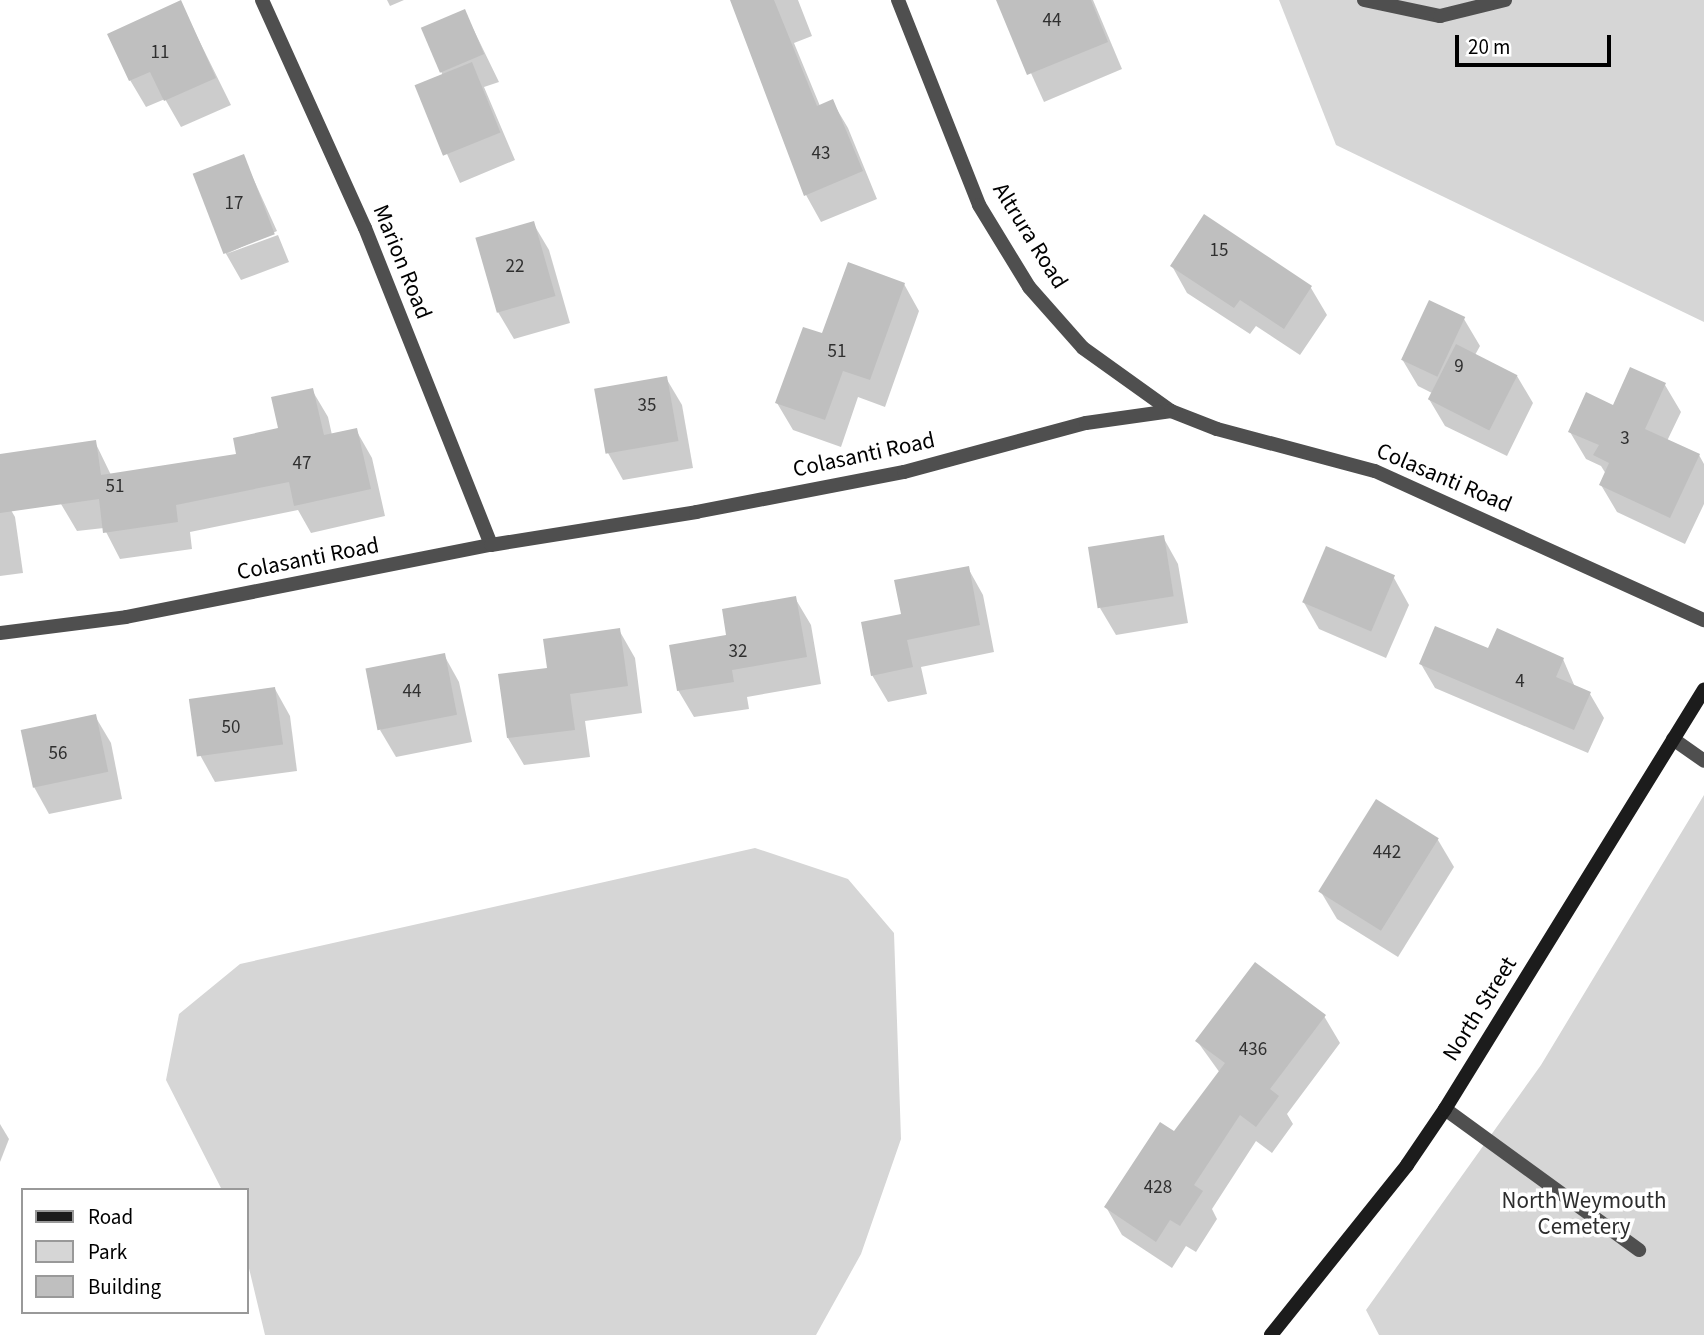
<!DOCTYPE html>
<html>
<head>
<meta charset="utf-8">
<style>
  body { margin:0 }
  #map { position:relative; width:1704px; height:1335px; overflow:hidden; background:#fff; font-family:"Source Sans 3",sans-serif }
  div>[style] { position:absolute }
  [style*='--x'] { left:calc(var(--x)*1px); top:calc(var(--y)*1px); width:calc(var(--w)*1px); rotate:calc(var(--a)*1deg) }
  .green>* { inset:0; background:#d6d6d6 }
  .shadow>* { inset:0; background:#0003 }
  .building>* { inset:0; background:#bfbfbf; transform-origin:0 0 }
  .lane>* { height:14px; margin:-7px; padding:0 7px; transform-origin:7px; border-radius:7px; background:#4f4f4f }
  .street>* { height:14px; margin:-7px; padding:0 7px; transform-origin:7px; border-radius:7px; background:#4f4f4f }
  .secondary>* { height:14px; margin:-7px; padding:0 7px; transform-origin:7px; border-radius:7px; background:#1c1c1c }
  span { translate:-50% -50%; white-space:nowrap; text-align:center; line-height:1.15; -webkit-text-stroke:7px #fff; paint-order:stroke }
  .number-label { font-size:19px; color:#303030 }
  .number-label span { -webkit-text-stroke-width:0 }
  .street-label { font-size:23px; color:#000 }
  .park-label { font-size:23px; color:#2d2d2d }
  .legend { position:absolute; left:21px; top:1188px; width:228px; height:126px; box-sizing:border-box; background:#fff; border:2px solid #999; margin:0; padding:9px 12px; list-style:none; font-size:21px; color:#000 }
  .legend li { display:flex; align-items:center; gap:14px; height:35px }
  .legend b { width:35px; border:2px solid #999 }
  .scale { position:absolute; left:1455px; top:35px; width:156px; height:32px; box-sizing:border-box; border:4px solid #000; border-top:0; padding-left:9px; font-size:21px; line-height:24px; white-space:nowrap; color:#000; -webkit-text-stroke:5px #fff; paint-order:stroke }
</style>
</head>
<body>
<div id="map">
  <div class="green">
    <i style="clip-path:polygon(1279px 0,1704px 0,1704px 322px,1336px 145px)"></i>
    <i style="clip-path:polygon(1704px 795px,1704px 1335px,1379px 1335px,1366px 1310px,1541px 1065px)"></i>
    <i style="clip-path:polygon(755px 848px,848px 879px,894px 933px,901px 1139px,861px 1254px,816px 1335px,265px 1335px,247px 1260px,247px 1190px,222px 1190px,166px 1080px,179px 1014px,240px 964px)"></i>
  </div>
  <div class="shadow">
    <i style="clip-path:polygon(387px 0,404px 0,390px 6px)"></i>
    <i style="clip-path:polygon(732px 0,798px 0,812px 36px,794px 43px,820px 106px,832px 101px,848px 128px,877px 199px,821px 222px,806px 195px)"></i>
    <i style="clip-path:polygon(998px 0,1093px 0,1122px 69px,1044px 102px)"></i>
    <i style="clip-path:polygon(180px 2px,231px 105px,181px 127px,165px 99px,146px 107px,130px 80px)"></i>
    <i style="clip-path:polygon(465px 12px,499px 82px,484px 87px,515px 160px,460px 183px,417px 87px,443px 76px,422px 28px)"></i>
    <i style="clip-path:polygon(243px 156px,277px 231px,226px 254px,278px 235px,289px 262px,241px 280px,225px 252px,194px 174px)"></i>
    <i style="clip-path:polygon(1205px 216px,1311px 288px,1327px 315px,1300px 355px,1256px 326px,1250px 334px,1187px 293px,1172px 266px)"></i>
    <i style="clip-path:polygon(533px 223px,549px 250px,570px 323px,514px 339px,498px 312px)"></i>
    <i style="clip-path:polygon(904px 284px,919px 311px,885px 407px,858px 397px,841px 447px,793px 430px,777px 403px,823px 335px)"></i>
    <i style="clip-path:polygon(1430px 302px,1464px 319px,1480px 346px,1475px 355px,1517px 376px,1533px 403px,1507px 456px,1445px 426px,1429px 399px,1432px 393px,1418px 386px,1402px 359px)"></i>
    <i style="clip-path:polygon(666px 378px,682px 405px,693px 468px,623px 480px,608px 453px)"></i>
    <i style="clip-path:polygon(1665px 385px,1681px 412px,1667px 441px,1699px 455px,1704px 464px,1704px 504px,1685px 544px,1617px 512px,1601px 485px,1606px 474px,1601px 466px,1586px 459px,1570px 432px)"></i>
    <i style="clip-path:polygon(312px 390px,328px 417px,332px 435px,356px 430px,372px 458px,385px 516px,311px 533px,298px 510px,190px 532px,192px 549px,120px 559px,104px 528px,77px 531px,61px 504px,95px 442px,111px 475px,238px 455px,280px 430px)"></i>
    <i style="clip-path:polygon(0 491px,15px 517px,23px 573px,0 576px)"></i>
    <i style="clip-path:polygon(1163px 537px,1178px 564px,1188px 623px,1116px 635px,1100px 608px)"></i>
    <i style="clip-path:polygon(968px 568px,983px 595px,994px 652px,921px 667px,927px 694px,888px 702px,872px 675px,903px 616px)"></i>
    <i style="clip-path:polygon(1394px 578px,1409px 605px,1386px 658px,1319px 629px,1303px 601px)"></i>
    <i style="clip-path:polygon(795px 598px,811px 625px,821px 684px,747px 697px,749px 709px,694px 717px,678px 690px,728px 637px)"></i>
    <i style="clip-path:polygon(619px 630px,635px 658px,642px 713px,585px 721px,590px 757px,524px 765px,508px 738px,549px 669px)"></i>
    <i style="clip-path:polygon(1489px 650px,1563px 659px,1575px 687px,1590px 694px,1604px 718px,1588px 753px,1435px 688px,1421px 664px)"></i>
    <i style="clip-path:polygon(444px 655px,459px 682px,472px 742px,396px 757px,380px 730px)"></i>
    <i style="clip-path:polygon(275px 689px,290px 716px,297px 771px,215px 782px,200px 755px)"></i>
    <i style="clip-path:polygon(95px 716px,111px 743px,122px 799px,49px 814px,34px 787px)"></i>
    <i style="clip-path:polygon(1377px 802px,1438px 840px,1454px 867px,1398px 957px,1337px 919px,1321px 892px)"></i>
    <i style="clip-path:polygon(1324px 1016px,1340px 1043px,1287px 1114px,1293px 1124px,1272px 1153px,1256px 1141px,1212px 1209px,1217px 1219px,1196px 1252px,1186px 1246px,1172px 1268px,1122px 1235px,1106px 1207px,1174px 1133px,1220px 1073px,1197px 1041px)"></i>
    <i style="clip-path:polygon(0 1124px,9px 1139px,0 1162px)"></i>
  </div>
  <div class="building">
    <i style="clip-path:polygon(181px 0,216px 78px,164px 101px,150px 72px,129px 81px,107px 34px)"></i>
    <i style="clip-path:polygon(730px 0,774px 0,817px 106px,833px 99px,863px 171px,804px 196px)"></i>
    <i style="clip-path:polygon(996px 0,1091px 0,1108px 42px,1027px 75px)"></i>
    <i style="left:465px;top:9px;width:49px;height:48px;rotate:67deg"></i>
    <i style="left:472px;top:62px;width:76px;height:62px;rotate:68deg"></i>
    <i style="left:244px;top:154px;width:86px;height:55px;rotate:69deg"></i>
    <i style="clip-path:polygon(1204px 214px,1312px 286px,1284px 329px,1240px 300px,1234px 308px,1170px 266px)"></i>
    <i style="left:534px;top:221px;width:78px;height:61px;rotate:74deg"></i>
    <i style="clip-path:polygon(848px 262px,905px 283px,870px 380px,843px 371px,825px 420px,775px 403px,803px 327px,822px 333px)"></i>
    <i style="left:1429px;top:300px;width:40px;height:66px;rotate:25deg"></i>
    <i style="left:1456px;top:344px;width:69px;height:62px;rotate:27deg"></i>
    <i style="clip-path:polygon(1630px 367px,1666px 383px,1645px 429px,1700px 454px,1670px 518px,1599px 485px,1609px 463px,1593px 455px,1599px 445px,1568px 432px,1586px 392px,1613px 405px)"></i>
    <i style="left:667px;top:376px;width:66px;height:74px;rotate:80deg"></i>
    <i style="clip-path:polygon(313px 388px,324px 435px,357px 428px,371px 489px,294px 506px,289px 482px,176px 505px,178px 522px,103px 533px,99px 499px,0 513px,0 454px,96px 440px,101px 475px,236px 454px,233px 438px,278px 428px,271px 397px)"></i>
    <i style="left:1164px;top:535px;width:62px;height:77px;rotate:81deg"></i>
    <i style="left:1326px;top:546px;width:75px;height:61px;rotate:23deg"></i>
    <i style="clip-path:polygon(969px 566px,980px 625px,907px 640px,913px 667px,871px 676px,861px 622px,901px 614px,894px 580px)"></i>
    <i style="clip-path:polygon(796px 596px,807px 657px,732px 670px,734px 682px,677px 691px,669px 645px,726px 635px,722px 609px)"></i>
    <i style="clip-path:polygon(1435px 626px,1488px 648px,1497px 628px,1564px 658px,1556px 677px,1591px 692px,1574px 730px,1419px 664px)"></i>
    <i style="clip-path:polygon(620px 628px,628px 686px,570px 694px,575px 730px,507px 738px,498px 674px,547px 668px,543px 639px)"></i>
    <i style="left:445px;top:653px;width:63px;height:81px;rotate:79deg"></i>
    <i style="left:275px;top:687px;width:58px;height:87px;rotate:82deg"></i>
    <i style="left:96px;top:714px;width:59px;height:77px;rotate:78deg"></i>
    <i style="left:1376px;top:799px;width:74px;height:109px;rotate:32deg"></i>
    <i style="clip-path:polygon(1255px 962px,1326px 1015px,1270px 1089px,1279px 1096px,1256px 1127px,1240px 1115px,1194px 1185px,1203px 1191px,1180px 1226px,1170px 1220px,1156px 1242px,1104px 1207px,1160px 1122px,1174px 1131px,1225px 1063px,1195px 1041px)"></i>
  </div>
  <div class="lane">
    <i style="--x:1364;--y:0;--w:78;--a:11.9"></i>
    <i style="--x:1440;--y:16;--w:67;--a:-13.8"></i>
    <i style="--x:1673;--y:739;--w:38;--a:35"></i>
    <i style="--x:1445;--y:1109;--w:240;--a:36"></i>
  </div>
  <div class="street">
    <i style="--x:262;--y:0;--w:250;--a:65.7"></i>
    <i style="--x:365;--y:228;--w:341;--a:68.3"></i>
    <i style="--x:898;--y:0;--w:220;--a:68.4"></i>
    <i style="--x:979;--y:205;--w:96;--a:58.6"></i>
    <i style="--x:1029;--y:287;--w:81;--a:48.5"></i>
    <i style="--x:1083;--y:348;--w:108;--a:35.6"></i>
    <i style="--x:0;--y:633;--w:127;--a:-7.2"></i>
    <i style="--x:126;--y:617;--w:372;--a:-11.2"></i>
    <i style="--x:491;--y:545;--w:208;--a:-9.1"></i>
    <i style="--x:696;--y:512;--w:212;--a:-10.9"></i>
    <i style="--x:904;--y:472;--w:188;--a:-15.1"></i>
    <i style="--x:1086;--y:423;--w:86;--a:-8"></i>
    <i style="--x:1171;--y:411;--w:49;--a:21.4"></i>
    <i style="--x:1217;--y:429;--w:163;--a:14.9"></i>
    <i style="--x:1375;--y:471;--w:361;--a:24.4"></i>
  </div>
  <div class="secondary">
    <i style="--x:1271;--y:1335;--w:218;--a:-51.3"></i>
    <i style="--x:1407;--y:1165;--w:68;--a:-55.8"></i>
    <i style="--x:1445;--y:1109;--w:493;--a:-58.3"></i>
  </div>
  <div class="number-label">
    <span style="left:1052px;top:21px">44</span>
    <span style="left:160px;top:53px">11</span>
    <span style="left:821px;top:154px">43</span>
    <span style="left:234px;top:204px">17</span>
    <span style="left:1219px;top:251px">15</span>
    <span style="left:515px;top:267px">22</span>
    <span style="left:837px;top:352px">51</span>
    <span style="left:1459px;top:367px">9</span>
    <span style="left:647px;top:406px">35</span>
    <span style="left:1625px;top:439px">3</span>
    <span style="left:302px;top:464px">47</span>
    <span style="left:115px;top:487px">51</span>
    <span style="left:738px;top:652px">32</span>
    <span style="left:1520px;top:682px">4</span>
    <span style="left:412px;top:692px">44</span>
    <span style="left:231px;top:728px">50</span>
    <span style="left:58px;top:754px">56</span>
    <span style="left:1387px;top:853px">442</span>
    <span style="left:1253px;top:1050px">436</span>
    <span style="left:1158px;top:1188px">428</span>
  </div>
  <div class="street-label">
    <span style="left:1030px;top:236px;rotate:58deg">Altrura Road</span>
    <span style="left:402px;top:262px;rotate:68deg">Marion Road</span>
    <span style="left:864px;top:455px;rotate:-12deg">Colasanti Road</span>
    <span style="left:1444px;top:478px;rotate:23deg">Colasanti Road</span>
    <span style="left:308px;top:559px;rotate:-11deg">Colasanti Road</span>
    <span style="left:1480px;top:1009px;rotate:-58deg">North Street</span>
  </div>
  <div class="park-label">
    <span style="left:1584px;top:1214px">North Weymouth<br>Cemetery</span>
  </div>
  <ul class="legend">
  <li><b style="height:9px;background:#1c1c1c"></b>Road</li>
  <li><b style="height:19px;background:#d6d6d6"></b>Park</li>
  <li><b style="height:19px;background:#bfbfbf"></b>Building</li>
  </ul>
  <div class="scale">20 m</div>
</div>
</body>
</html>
